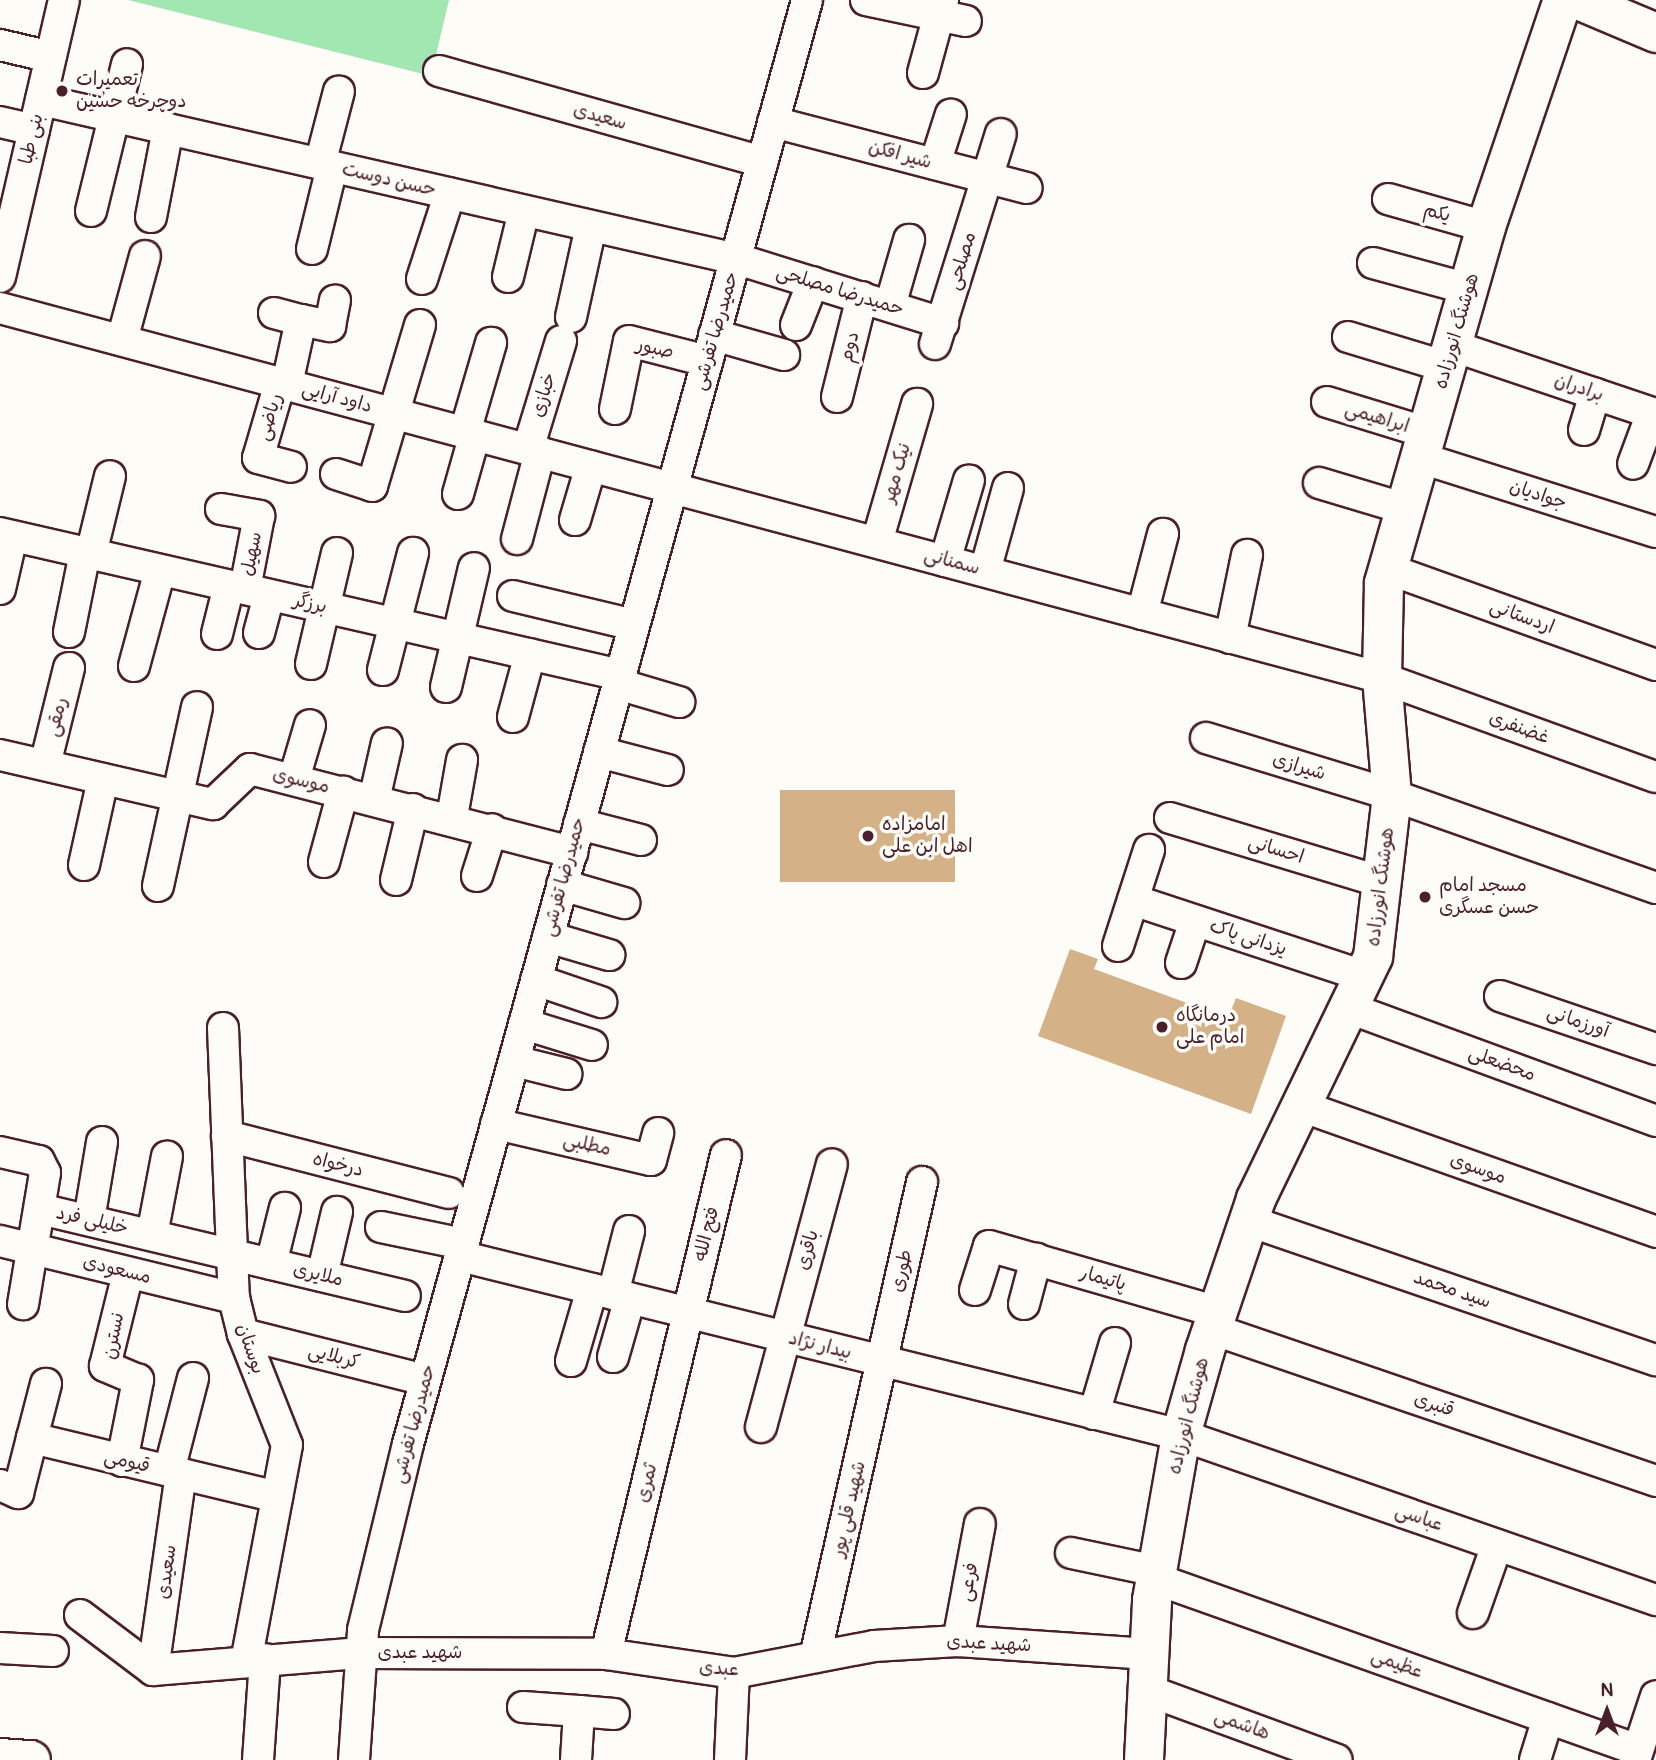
<!DOCTYPE html>
<html>
<head>
<meta charset="utf-8">
<style>
  body { margin:0 }
  #map { position:relative; width:1656px; height:1760px; overflow:hidden; background:#fdfcf7; font-family:Pangolin,"Playpen Sans Arabic",sans-serif }
  div>[style] { position:absolute }
  [style*='--x'] { left:calc(var(--x)*1px); top:calc(var(--y)*1px); width:calc(var(--w)*1px); rotate:calc(var(--a)*1deg) }
  .green>* { inset:0; background:#a2e6b1 }
  .building>* { inset:0; background:#d4b186; transform-origin:0 0 }
  .roads { filter:drop-shadow(2px 0 #4a1f2b) drop-shadow(-2px 0 #4a1f2b) drop-shadow(0 2px #4a1f2b) drop-shadow(0 -2px #4a1f2b) }
  .street>* { height:30px; margin:-15px; padding:0 15px; transform-origin:15px; border-radius:15px; background:#fdfcf7 }
  .secondary>* { height:38px; margin:-19px; padding:0 19px; transform-origin:19px; border-radius:19px; background:#fdfcf7 }
  .primary>* { height:38px; margin:-19px; padding:0 19px; transform-origin:19px; border-radius:19px; background:#fdfcf7 }
  .dots>* { width:19px; height:19px; translate:-50% -50%; box-sizing:border-box; border:4px solid #fdfcf7; border-radius:50% }
  span { translate:-50% -50%; white-space:nowrap; text-align:center; line-height:1.15; -webkit-text-stroke:7px #fdfcf7; paint-order:stroke }
  .poi-label { font-size:19px; color:#4a1f2b }
  .left { translate:0 -50%; text-align:left }
  .street-label { font-size:19px; color:#4a1f2b }
  .north { position:absolute; left:1572px; top:1676px; width:70px; height:70px; -webkit-text-stroke:5px #fdfcf7; paint-order:stroke; rotate:0deg; font-size:19px; font-weight:700; line-height:28px; text-align:center; color:#4a1f2b }
  .north::after { content:''; display:block; margin:auto; width:24px; height:32px; background:#4a1f2b; clip-path:polygon(50% 0,100% 100%,50% 72%,0 100%) }
</style>
</head>
<body>
<div id="map">
  <div class="green">
    <i style="clip-path:polygon(128px 0,449px 0,431px 76px)"></i>
  </div>
  <div class="building">
    <i style="left:780px;top:790px;width:175px;height:92px"></i>
    <i style="clip-path:polygon(1070px 949px,1098px 959px,1094px 969px,1228px 1018px,1236px 998px,1286px 1016px,1251px 1114px,1038px 1036px)"></i>
  </div>
  <div class="roads">
    <div class="street">
      <i style="--x:866;--y:0;--w:102;--a:11.9"></i>
      <i style="--x:0;--y:45;--w:52;--a:13.2"></i>
      <i style="--x:439;--y:71;--w:336;--a:15.7"></i>
      <i style="--x:923;--y:73;--w:76;--a:-74.7"></i>
      <i style="--x:41;--y:100;--w:714;--a:12.87"></i>
      <i style="--x:737;--y:259;--w:216;--a:17.3"></i>
      <i style="--x:0;--y:122;--w:35;--a:13"></i>
      <i style="--x:773;--y:122;--w:262;--a:14.6"></i>
      <i style="--x:320;--y:164;--w:75;--a:-75.4"></i>
      <i style="--x:935;--y:164;--w:52;--a:-72.3"></i>
      <i style="--x:1388;--y:199;--w:102;--a:15.9"></i>
      <i style="--x:91;--y:211;--w:151;--a:-76.2"></i>
      <i style="--x:151;--y:217;--w:90;--a:-79.1"></i>
      <i style="--x:312;--y:249;--w:84;--a:-76.3"></i>
      <i style="--x:1373;--y:263;--w:99;--a:15.2"></i>
      <i style="--x:0;--y:277;--w:284;--a:-77"></i>
      <i style="--x:508;--y:277;--w:68;--a:-76.4"></i>
      <i style="--x:422;--y:279;--w:90;--a:-72"></i>
      <i style="--x:890;--y:306;--w:69;--a:-73.9"></i>
      <i style="--x:0;--y:308;--w:1431;--a:14.99"></i>
      <i style="--x:1382;--y:678;--w:291;--a:19.9"></i>
      <i style="--x:274;--y:313;--w:28;--a:15"></i>
      <i style="--x:301;--y:320;--w:66;--a:102.3"></i>
      <i style="--x:571;--y:317;--w:93;--a:-77.6"></i>
      <i style="--x:301;--y:320;--w:30;--a:12"></i>
      <i style="--x:330;--y:326;--w:26;--a:-79"></i>
      <i style="--x:796;--y:325;--w:46;--a:-68.4"></i>
      <i style="--x:714;--y:335;--w:73;--a:15.9"></i>
      <i style="--x:1348;--y:337;--w:103;--a:16.9"></i>
      <i style="--x:122;--y:340;--w:87;--a:-74.7"></i>
      <i style="--x:935;--y:344;--w:220;--a:-72.6"></i>
      <i style="--x:1453;--y:346;--w:210;--a:18.6"></i>
      <i style="--x:1652;--y:413;--w:54;--a:110.4"></i>
      <i style="--x:280;--y:383;--w:78;--a:106.3"></i>
      <i style="--x:258;--y:458;--w:34;--a:15"></i>
      <i style="--x:837;--y:397;--w:103;--a:-76"></i>
      <i style="--x:1327;--y:402;--w:106;--a:17.1"></i>
      <i style="--x:615;--y:409;--w:69;--a:-78.4"></i>
      <i style="--x:629;--y:341;--w:81;--a:14.4"></i>
      <i style="--x:1584;--y:430;--w:38;--a:-73"></i>
      <i style="--x:465;--y:432;--w:93;--a:-73.7"></i>
      <i style="--x:528;--y:449;--w:113;--a:-73"></i>
      <i style="--x:1421;--y:458;--w:246;--a:17.5"></i>
      <i style="--x:336;--y:474;--w:38;--a:18"></i>
      <i style="--x:372;--y:486;--w:168;--a:-73.4"></i>
      <i style="--x:1319;--y:483;--w:91;--a:16.6"></i>
      <i style="--x:458;--y:494;--w:62;--a:-74.2"></i>
      <i style="--x:221;--y:509;--w:39;--a:10"></i>
      <i style="--x:259;--y:516;--w:74;--a:100.9"></i>
      <i style="--x:575;--y:520;--w:56;--a:-73.5"></i>
      <i style="--x:0;--y:533;--w:636;--a:12.9"></i>
      <i style="--x:517;--y:539;--w:90;--a:-75.2"></i>
      <i style="--x:877;--y:542;--w:144;--a:-73.8"></i>
      <i style="--x:91;--y:554;--w:80;--a:-76.3"></i>
      <i style="--x:945;--y:561;--w:84;--a:-73.5"></i>
      <i style="--x:1388;--y:569;--w:285;--a:19.7"></i>
      <i style="--x:985;--y:571;--w:86;--a:-74.5"></i>
      <i style="--x:0;--y:589;--w:54;--a:-77.2"></i>
      <i style="--x:513;--y:596;--w:124;--a:13.5"></i>
      <i style="--x:1142;--y:614;--w:83;--a:-75.3"></i>
      <i style="--x:69;--y:632;--w:81;--a:-78.6"></i>
      <i style="--x:259;--y:633;--w:39;--a:-75"></i>
      <i style="--x:217;--y:634;--w:49;--a:-76"></i>
      <i style="--x:1230;--y:638;--w:85;--a:-78.4"></i>
      <i style="--x:311;--y:664;--w:114;--a:-76.8"></i>
      <i style="--x:134;--y:666;--w:99;--a:-74.8"></i>
      <i style="--x:383;--y:670;--w:121;--a:-75.6"></i>
      <i style="--x:618;--y:684;--w:64;--a:16.4"></i>
      <i style="--x:446;--y:687;--w:122;--a:-76.8"></i>
      <i style="--x:513;--y:717;--w:65;--a:-74.9"></i>
      <i style="--x:1206;--y:738;--w:195;--a:17"></i>
      <i style="--x:1392;--y:795;--w:280;--a:19.4"></i>
      <i style="--x:599;--y:752;--w:71;--a:14.6"></i>
      <i style="--x:0;--y:755;--w:219;--a:13"></i>
      <i style="--x:213;--y:804;--w:51;--a:-43.4"></i>
      <i style="--x:250;--y:769;--w:333;--a:14.5"></i>
      <i style="--x:45;--y:765;--w:100;--a:-76.1"></i>
      <i style="--x:294;--y:779;--w:56;--a:-73.5"></i>
      <i style="--x:374;--y:800;--w:58;--a:-77.2"></i>
      <i style="--x:452;--y:817;--w:58;--a:-80"></i>
      <i style="--x:1170;--y:818;--w:221;--a:16.8"></i>
      <i style="--x:579;--y:824;--w:64;--a:14.5"></i>
      <i style="--x:324;--y:862;--w:73;--a:-74.8"></i>
      <i style="--x:84;--y:865;--w:88;--a:-77.5"></i>
      <i style="--x:477;--y:876;--w:49;--a:-72.3"></i>
      <i style="--x:396;--y:880;--w:73;--a:-76.5"></i>
      <i style="--x:562;--y:885;--w:65;--a:16.2"></i>
      <i style="--x:158;--y:886;--w:183;--a:-77.7"></i>
      <i style="--x:1133;--y:900;--w:243;--a:18.2"></i>
      <i style="--x:548;--y:937;--w:64;--a:16.4"></i>
      <i style="--x:1118;--y:946;--w:101;--a:-72.1"></i>
      <i style="--x:1181;--y:963;--w:44;--a:-71.6"></i>
      <i style="--x:536;--y:980;--w:69;--a:18.7"></i>
      <i style="--x:1500;--y:996;--w:165;--a:18.8"></i>
      <i style="--x:1349;--y:1008;--w:327;--a:20.2"></i>
      <i style="--x:524;--y:1024;--w:71;--a:17.2"></i>
      <i style="--x:223;--y:1028;--w:270;--a:87.7"></i>
      <i style="--x:234;--y:1298;--w:37;--a:76"></i>
      <i style="--x:243;--y:1334;--w:119;--a:68.4"></i>
      <i style="--x:287;--y:1445;--w:221;--a:100.7"></i>
      <i style="--x:514;--y:1061;--w:54;--a:14"></i>
      <i style="--x:1301;--y:1106;--w:377;--a:19.5"></i>
      <i style="--x:496;--y:1124;--w:159;--a:13.1"></i>
      <i style="--x:651;--y:1160;--w:28;--a:-75"></i>
      <i style="--x:227;--y:1136;--w:229;--a:14.4"></i>
      <i style="--x:0;--y:1152;--w:40;--a:13"></i>
      <i style="--x:39;--y:1161;--w:13;--a:63"></i>
      <i style="--x:45;--y:1173;--w:133;--a:99.5"></i>
      <i style="--x:40;--y:1209;--w:375;--a:13.4"></i>
      <i style="--x:89;--y:1220;--w:79;--a:-80.5"></i>
      <i style="--x:1249;--y:1221;--w:430;--a:18.9"></i>
      <i style="--x:381;--y:1227;--w:84;--a:11.7"></i>
      <i style="--x:152;--y:1235;--w:80;--a:-79.2"></i>
      <i style="--x:0;--y:1241;--w:241;--a:13.7"></i>
      <i style="--x:460;--y:1256;--w:743;--a:13.94"></i>
      <i style="--x:1181;--y:1435;--w:503;--a:19.16"></i>
      <i style="--x:271;--y:1264;--w:58;--a:-76"></i>
      <i style="--x:322;--y:1276;--w:66;--a:-76.8"></i>
      <i style="--x:975;--y:1290;--w:46;--a:-72.3"></i>
      <i style="--x:989;--y:1246;--w:238;--a:16.1"></i>
      <i style="--x:613;--y:1294;--w:65;--a:-75.7"></i>
      <i style="--x:1024;--y:1304;--w:47;--a:-75.1"></i>
      <i style="--x:1212;--y:1329;--w:469;--a:18.9"></i>
      <i style="--x:243;--y:1334;--w:188;--a:14.2"></i>
      <i style="--x:613;--y:1357;--w:61;--a:-73.9"></i>
      <i style="--x:571;--y:1361;--w:75;--a:-73.7"></i>
      <i style="--x:1094;--y:1414;--w:74;--a:-73.5"></i>
      <i style="--x:761;--y:1427;--w:272;--a:-74.9"></i>
      <i style="--x:32;--y:1438;--w:56;--a:-75.5"></i>
      <i style="--x:122;--y:1461;--w:83;--a:-78.8"></i>
      <i style="--x:138;--y:1380;--w:36;--a:-157"></i>
      <i style="--x:105;--y:1366;--w:96;--a:-76.1"></i>
      <i style="--x:169;--y:1471;--w:96;--a:-75.5"></i>
      <i style="--x:0;--y:1485;--w:20;--a:24"></i>
      <i style="--x:18;--y:1493;--w:57;--a:-75.7"></i>
      <i style="--x:32;--y:1438;--w:252;--a:13.5"></i>
      <i style="--x:1071;--y:1553;--w:88;--a:11.8"></i>
      <i style="--x:1156;--y:1579;--w:511;--a:19.53"></i>
      <i style="--x:1473;--y:1613;--w:72;--a:-70.6"></i>
      <i style="--x:80;--y:1615;--w:91;--a:37"></i>
      <i style="--x:153;--y:1670;--w:209;--a:-4.7"></i>
      <i style="--x:361;--y:1653;--w:245;--a:0.2"></i>
      <i style="--x:606;--y:1654;--w:129;--a:8.4"></i>
      <i style="--x:734;--y:1673;--w:143;--a:-10.9"></i>
      <i style="--x:874;--y:1646;--w:84;--a:-3.4"></i>
      <i style="--x:958;--y:1641;--w:191;--a:3.9"></i>
      <i style="--x:958;--y:1641;--w:119;--a:-79.4"></i>
      <i style="--x:0;--y:1648;--w:53;--a:3.2"></i>
      <i style="--x:606;--y:1654;--w:513;--a:-76.48"></i>
      <i style="--x:815;--y:1657;--w:487;--a:-77.3"></i>
      <i style="--x:153;--y:1670;--w:198;--a:-81.9"></i>
      <i style="--x:1147;--y:1690;--w:202;--a:20.2"></i>
      <i style="--x:523;--y:1707;--w:56;--a:4.1"></i>
      <i style="--x:258;--y:1760;--w:101;--a:-86"></i>
      <i style="--x:354;--y:1760;--w:130;--a:-86"></i>
      <i style="--x:363;--y:1630;--w:191;--a:-76.4"></i>
      <i style="--x:408;--y:1444;--w:1498;--a:-74.55"></i>
      <i style="--x:576;--y:1760;--w:49;--a:-86.5"></i>
      <i style="--x:579;--y:1711;--w:35;--a:5"></i>
      <i style="--x:730;--y:1760;--w:87;--a:-87.4"></i>
      <i style="--x:1535;--y:1760;--w:44;--a:-72.8"></i>
      <i style="--x:1635;--y:1760;--w:67;--a:-71.8"></i>
    </div>
    <div class="secondary">
      <i style="--x:0;--y:1758;--w:31;--a:4"></i>
      <i style="--x:1144;--y:1760;--w:160;--a:-87.1"></i>
      <i style="--x:1152;--y:1600;--w:168;--a:-80"></i>
      <i style="--x:1181;--y:1435;--w:88;--a:-74.2"></i>
      <i style="--x:1205;--y:1350;--w:159;--a:-71.3"></i>
      <i style="--x:1256;--y:1199;--w:269;--a:-64.2"></i>
      <i style="--x:1373;--y:957;--w:163;--a:-83.3"></i>
      <i style="--x:1392;--y:795;--w:117;--a:-94.9"></i>
      <i style="--x:1382;--y:678;--w:95;--a:-88.8"></i>
      <i style="--x:1384;--y:583;--w:370;--a:-74"></i>
      <i style="--x:1486;--y:227;--w:240;--a:-71.3"></i>
    </div>
    <div class="primary">
      <i style="--x:1578;--y:0;--w:85;--a:22.9"></i>
    </div>
  </div>
  <div class="dots">
    <i style="left:62px;top:91px;background:#4a1f2b"></i>
    <i style="left:868px;top:836px;background:#4a1f2b"></i>
    <i style="left:1425px;top:897px;background:#4a1f2b"></i>
    <i style="left:1162px;top:1027px;background:#4a1f2b"></i>
  </div>
  <div class="poi-label">
    <span class="left" style="left:76px;top:91px">تعمیرات<br>دوچرخه حسین</span>
    <span class="left" style="left:882px;top:836px">امامزاده<br>اهل ابن علی</span>
    <span class="left" style="left:1439px;top:897px">مسجد امام<br>حسن عسگری</span>
    <span class="left" style="left:1176px;top:1027px">درمانگاه<br>امام علی</span>
  </div>
  <div class="street-label">
    <span style="left:600px;top:117px;rotate:16deg">سعیدی</span>
    <span style="left:32px;top:139px;rotate:-77deg">بنی طبا</span>
    <span style="left:900px;top:155px;rotate:15deg">شیر افکن</span>
    <span style="left:389px;top:180px;rotate:13deg">حسن دوست</span>
    <span style="left:1437px;top:213px;rotate:16deg">یکم</span>
    <span style="left:962px;top:261px;rotate:-73deg">مصلحی</span>
    <span style="left:840px;top:291px;rotate:17deg">حمیدرضا مصلحی</span>
    <span style="left:716px;top:331px;rotate:-74deg">حمیدرضا تفرشی</span>
    <span style="left:1457px;top:331px;rotate:-74deg">هوشنگ انورزاده</span>
    <span style="left:850px;top:347px;rotate:-76deg">دوم</span>
    <span style="left:655px;top:349px;rotate:13deg">صبور</span>
    <span style="left:1579px;top:388px;rotate:19deg">برادران</span>
    <span style="left:544px;top:395px;rotate:-73deg">خبازی</span>
    <span style="left:337px;top:398px;rotate:15deg">داود آرایی</span>
    <span style="left:270px;top:417px;rotate:-73deg">ریاضی</span>
    <span style="left:1377px;top:418px;rotate:17deg">ابراهیمی</span>
    <span style="left:897px;top:473px;rotate:-74deg">نیک مهر</span>
    <span style="left:1538px;top:495px;rotate:18deg">جوادیان</span>
    <span style="left:252px;top:554px;rotate:-79deg">سهیل</span>
    <span style="left:952px;top:562px;rotate:15deg">سمنانی</span>
    <span style="left:310px;top:604px;rotate:13deg">برزگر</span>
    <span style="left:1522px;top:617px;rotate:20deg">اردستانی</span>
    <span style="left:57px;top:717px;rotate:-76deg">رمقی</span>
    <span style="left:1519px;top:728px;rotate:20deg">غضنفری</span>
    <span style="left:1299px;top:767px;rotate:17deg">شیرازی</span>
    <span style="left:301px;top:781px;rotate:14deg">موسوی</span>
    <span style="left:1276px;top:850px;rotate:17deg">احسانی</span>
    <span style="left:564px;top:877px;rotate:-75deg">حمیدرضا تفرشی</span>
    <span style="left:1381px;top:887px;rotate:-83deg">هوشنگ انورزاده</span>
    <span style="left:1248px;top:938px;rotate:18deg">یزدانی پاک</span>
    <span style="left:1578px;top:1022px;rotate:19deg">آورزمانی</span>
    <span style="left:1502px;top:1064px;rotate:20deg">محضعلی</span>
    <span style="left:587px;top:1145px;rotate:13deg">مطلبی</span>
    <span style="left:338px;top:1165px;rotate:14deg">درخواه</span>
    <span style="left:1478px;top:1169px;rotate:20deg">موسوی</span>
    <span style="left:92px;top:1221px;rotate:13deg">خلیلی فرد</span>
    <span style="left:707px;top:1234px;rotate:-76deg">فتح الله</span>
    <span style="left:808px;top:1250px;rotate:-75deg">باقری</span>
    <span style="left:117px;top:1270px;rotate:14deg">مسعودی</span>
    <span style="left:902px;top:1271px;rotate:-77deg">طوری</span>
    <span style="left:318px;top:1275px;rotate:13deg">ملایری</span>
    <span style="left:1103px;top:1279px;rotate:16deg">پاتیمار</span>
    <span style="left:1452px;top:1290px;rotate:19deg">سید محمد</span>
    <span style="left:114px;top:1336px;rotate:-79deg">نسترن</span>
    <span style="left:820px;top:1346px;rotate:14deg">بیدار نژاد</span>
    <span style="left:250px;top:1349px;rotate:71deg">بوستان</span>
    <span style="left:334px;top:1357px;rotate:14deg">کربلایی</span>
    <span style="left:1434px;top:1405px;rotate:19deg">قنبری</span>
    <span style="left:1189px;top:1416px;rotate:-76deg">هوشنگ انورزاده</span>
    <span style="left:414px;top:1424px;rotate:-75deg">حمیدرضا تفرشی</span>
    <span style="left:127px;top:1462px;rotate:13deg">قیومی</span>
    <span style="left:647px;top:1483px;rotate:-76deg">ثمری</span>
    <span style="left:849px;top:1509px;rotate:-77deg">شهید قلی پور</span>
    <span style="left:1419px;top:1518px;rotate:19deg">عباسی</span>
    <span style="left:167px;top:1572px;rotate:-82deg">سعیدی</span>
    <span style="left:969px;top:1582px;rotate:-79deg">فرعی</span>
    <span style="left:989px;top:1644px;rotate:3deg">شهید عبدی</span>
    <span style="left:420px;top:1653px">شهید عبدی</span>
    <span style="left:1397px;top:1664px;rotate:20deg">عظیمی</span>
    <span style="left:719px;top:1669px;rotate:4deg">عبدی</span>
    <span style="left:1242px;top:1725px;rotate:20deg">هاشمی</span>
  </div>
  <div class="north">N</div>
</div>
</body>
</html>
